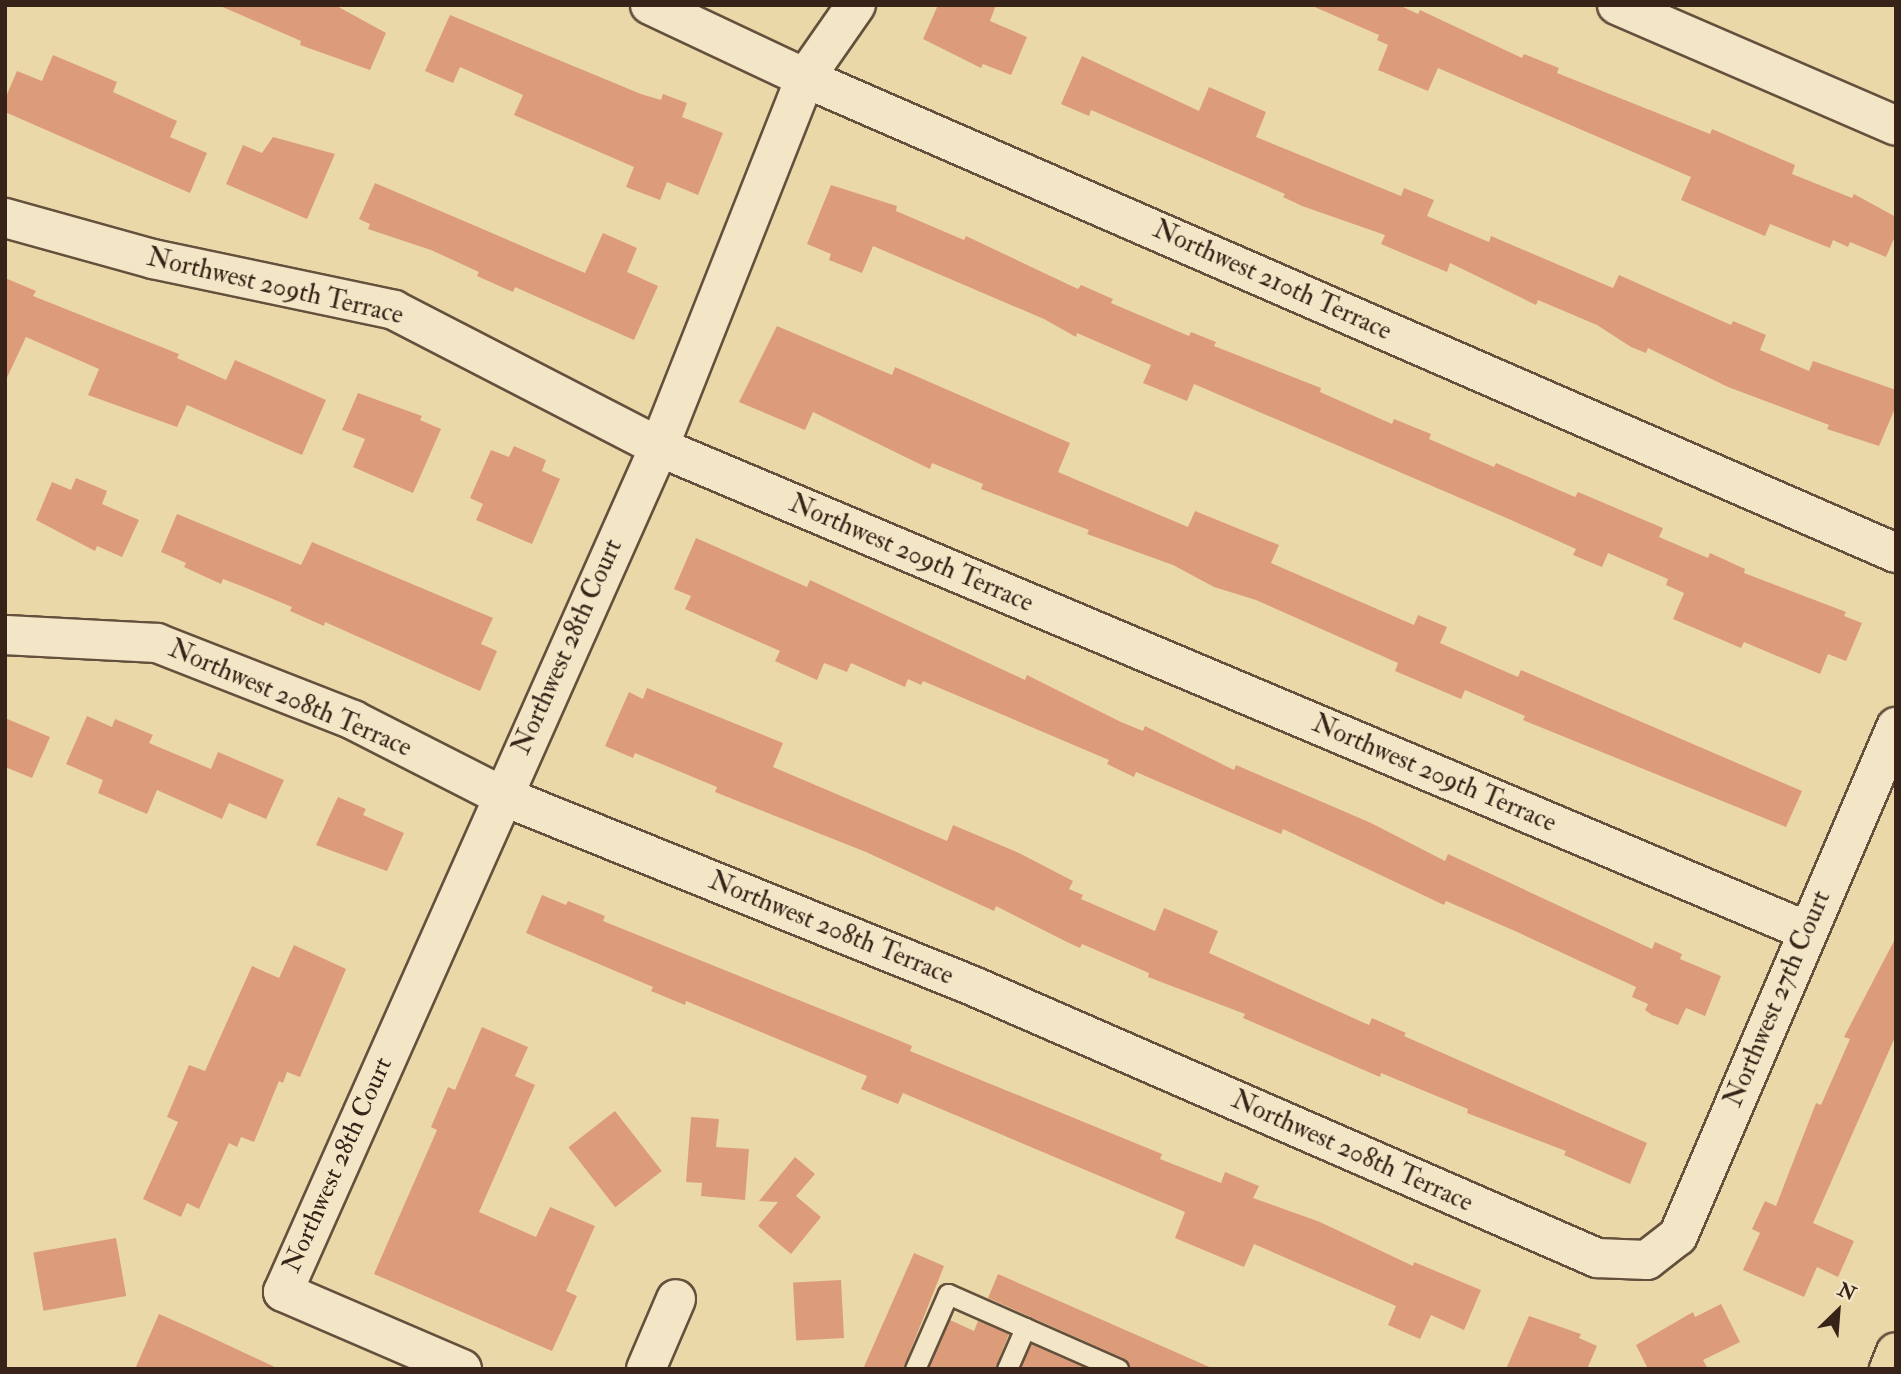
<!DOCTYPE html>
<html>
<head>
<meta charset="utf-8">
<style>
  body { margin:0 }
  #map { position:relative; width:1901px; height:1374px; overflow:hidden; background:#ebd8a9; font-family:"IM FELL Double Pica",serif }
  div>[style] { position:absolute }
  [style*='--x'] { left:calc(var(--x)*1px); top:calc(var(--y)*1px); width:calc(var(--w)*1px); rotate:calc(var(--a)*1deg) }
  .building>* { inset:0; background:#dc9c7a; transform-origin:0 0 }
  .roads { filter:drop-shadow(2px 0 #64503c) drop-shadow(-2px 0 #64503c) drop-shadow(0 2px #64503c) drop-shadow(0 -2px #64503c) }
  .service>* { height:19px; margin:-9.5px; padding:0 9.5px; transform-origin:9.5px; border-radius:9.5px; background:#f2e6c7 }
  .minor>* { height:38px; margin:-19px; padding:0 19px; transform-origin:19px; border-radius:19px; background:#f2e6c7 }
  .primary>* { height:38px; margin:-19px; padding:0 19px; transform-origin:19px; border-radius:19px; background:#ebd8a9 }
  span { translate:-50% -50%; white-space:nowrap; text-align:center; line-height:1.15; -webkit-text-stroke:6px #f2e6c7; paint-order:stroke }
  .street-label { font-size:26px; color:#372318 }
  .frame { position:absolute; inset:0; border:7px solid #372318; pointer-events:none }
  .north { position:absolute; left:1803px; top:1276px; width:70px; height:70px; -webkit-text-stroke:5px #f2e6c7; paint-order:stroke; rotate:25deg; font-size:19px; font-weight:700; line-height:28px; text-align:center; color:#372318 }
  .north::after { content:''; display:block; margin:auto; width:24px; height:32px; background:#372318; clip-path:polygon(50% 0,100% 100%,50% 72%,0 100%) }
</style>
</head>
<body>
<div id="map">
  <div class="building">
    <i style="clip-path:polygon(218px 5px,335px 5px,386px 33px,370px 70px,300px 45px,301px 41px)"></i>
    <i style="clip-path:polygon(938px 5px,996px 5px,990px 21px,1027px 37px,1011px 75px,983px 64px,981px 68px,923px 39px)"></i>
    <i style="clip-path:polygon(1310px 5px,1399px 5px,1418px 14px,1420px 10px,1522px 58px,1524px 54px,1559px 68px,1557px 73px,1710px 134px,1712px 129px,1795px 165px,1792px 174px,1852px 198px,1854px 194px,1896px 217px,1896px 234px,1886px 257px,1850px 242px,1848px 247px,1833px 240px,1830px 248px,1770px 224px,1765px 236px,1681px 200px,1691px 177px,1438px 68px,1428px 91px,1378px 70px,1388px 45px,1377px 40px,1379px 35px)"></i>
    <i style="clip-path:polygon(450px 15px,641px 94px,661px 100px,663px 94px,687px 103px,682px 117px,723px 133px,698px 195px,667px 182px,660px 200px,626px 187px,634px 167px,514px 115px,523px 95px,460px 67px,453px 83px,425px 71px)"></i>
    <i style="clip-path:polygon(53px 55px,117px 82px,113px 92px,177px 121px,170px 137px,207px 153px,190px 193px,5px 112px,5px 99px,17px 71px,42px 81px)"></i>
    <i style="clip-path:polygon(1082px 56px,1199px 111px,1209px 87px,1266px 112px,1256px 137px,1401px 196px,1404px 188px,1434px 200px,1427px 216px,1489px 242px,1491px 236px,1613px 288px,1619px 275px,1731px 325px,1733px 321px,1766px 335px,1760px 350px,1809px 371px,1813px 361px,1896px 390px,1896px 406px,1879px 446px,1827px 429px,1829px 425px,1728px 387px,1648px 348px,1646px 353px,1631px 347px,1597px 325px,1538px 300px,1536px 305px,1450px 263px,1447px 272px,1381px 244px,1385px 235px,1302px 206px,1283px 197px,1285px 194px,1091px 110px,1089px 116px,1061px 104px)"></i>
    <i style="clip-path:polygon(273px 137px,335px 154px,307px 219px,226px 184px,243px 145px,262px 153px)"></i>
    <i style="clip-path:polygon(375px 183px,585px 273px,603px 233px,637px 248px,627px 272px,658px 286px,634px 340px,515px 287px,513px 292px,477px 276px,479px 272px,431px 250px,368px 229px,370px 224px,359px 219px)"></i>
    <i style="clip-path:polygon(831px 185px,897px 206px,896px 211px,964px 240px,966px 236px,1078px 289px,1081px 285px,1113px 299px,1111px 303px,1189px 336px,1191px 332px,1216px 342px,1214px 346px,1321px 388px,1320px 392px,1392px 424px,1394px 419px,1431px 434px,1429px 439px,1494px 467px,1496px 463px,1575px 497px,1578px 492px,1663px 528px,1659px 537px,1708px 558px,1710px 553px,1745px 569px,1744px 573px,1846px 612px,1844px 616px,1862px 623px,1846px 661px,1828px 654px,1820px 674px,1744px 642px,1741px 648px,1673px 619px,1684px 593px,1666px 585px,1668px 579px,1608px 553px,1602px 567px,1573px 555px,1576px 549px,1502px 516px,1194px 384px,1187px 401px,1143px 383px,1151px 365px,1077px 333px,1076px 337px,1044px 319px,873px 246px,862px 273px,829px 260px,831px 254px,807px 244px)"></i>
    <i style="clip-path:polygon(5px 278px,36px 291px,33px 296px,179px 354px,177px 358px,226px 380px,235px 360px,326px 400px,302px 455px,187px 405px,177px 427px,88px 395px,99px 369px,26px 337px,5px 382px)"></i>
    <i style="clip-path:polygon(777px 326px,892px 375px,895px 367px,1070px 443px,1058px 472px,1188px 527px,1195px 511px,1279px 545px,1271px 563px,1414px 625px,1418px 615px,1447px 627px,1440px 643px,1518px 677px,1521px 670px,1802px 791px,1786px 827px,1523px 720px,1525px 716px,1465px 690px,1461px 699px,1395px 671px,1398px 663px,1256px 600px,1214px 587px,1173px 565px,1087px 534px,1089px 530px,981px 489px,983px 484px,932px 463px,930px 469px,813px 412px,805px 430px,739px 402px)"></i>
    <i style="clip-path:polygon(358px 393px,422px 416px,420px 420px,441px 429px,413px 493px,353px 467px,365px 439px,342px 430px)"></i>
    <i style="clip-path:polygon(514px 446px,546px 460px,542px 471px,560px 479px,532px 544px,476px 520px,483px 504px,470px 498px,491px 450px,509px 457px)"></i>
    <i style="clip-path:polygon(76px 478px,107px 491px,102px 504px,139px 520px,122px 557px,97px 546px,95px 551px,36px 520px,52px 482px,71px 490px)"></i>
    <i style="clip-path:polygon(177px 514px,301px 565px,312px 542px,493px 618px,481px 644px,497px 651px,480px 691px,325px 622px,324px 626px,290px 611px,292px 607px,244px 587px,223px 579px,221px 584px,184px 567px,186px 563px,161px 552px)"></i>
    <i style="clip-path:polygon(696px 538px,807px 587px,810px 580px,1025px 680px,1027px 675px,1121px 722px,1143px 731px,1145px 726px,1234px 770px,1236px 765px,1371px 823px,1445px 861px,1448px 854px,1652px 949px,1655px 942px,1682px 954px,1680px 959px,1721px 976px,1705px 1016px,1686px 1008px,1678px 1025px,1652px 1015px,1645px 1010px,1648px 1004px,1632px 997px,1636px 987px,1515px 931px,1446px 901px,1444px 905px,1283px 829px,1281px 834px,1136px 772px,1134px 777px,1107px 764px,1109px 760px,923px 681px,921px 685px,908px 679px,905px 687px,851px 663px,847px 672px,824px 663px,817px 680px,775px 661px,780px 651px,685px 609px,691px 596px,674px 589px)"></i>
    <i style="clip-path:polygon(647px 688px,783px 743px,773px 767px,947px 841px,953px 825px,1019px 853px,1073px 881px,1069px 889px,1083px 895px,1081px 899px,1155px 931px,1164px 908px,1218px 931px,1209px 953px,1369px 1025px,1372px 1018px,1406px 1033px,1404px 1036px,1647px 1143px,1630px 1184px,1564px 1155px,1566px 1151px,1467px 1113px,1468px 1109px,1381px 1073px,1380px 1077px,1329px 1055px,1243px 1018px,1245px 1014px,1148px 977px,1149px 973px,1082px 944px,1080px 948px,1065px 941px,996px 906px,994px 911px,866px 852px,715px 792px,717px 787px,635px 753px,633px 758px,605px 746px,629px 692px,643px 699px)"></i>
    <i style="clip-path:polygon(87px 716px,112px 727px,115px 719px,153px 735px,149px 743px,211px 769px,218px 752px,284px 780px,266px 819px,229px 803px,222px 819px,157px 790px,147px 814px,98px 793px,103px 780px,66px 764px)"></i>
    <i style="clip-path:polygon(5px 718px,50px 737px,32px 778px,5px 767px)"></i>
    <i style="clip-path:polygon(338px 797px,366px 809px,363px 815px,404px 833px,387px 871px,316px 845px)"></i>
    <i style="clip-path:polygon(542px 895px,566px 905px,568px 901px,605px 916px,603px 921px,898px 1040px,912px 1046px,910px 1051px,1162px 1154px,1160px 1159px,1221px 1183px,1225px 1172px,1259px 1186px,1253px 1198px,1320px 1222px,1413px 1266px,1414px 1262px,1481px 1290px,1464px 1330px,1431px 1315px,1420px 1339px,1388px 1325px,1396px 1306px,1254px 1244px,1244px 1267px,1175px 1238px,1185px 1212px,903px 1093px,898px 1104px,861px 1089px,867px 1076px,686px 1001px,685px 1005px,651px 991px,653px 987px,526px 933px)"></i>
    <i style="clip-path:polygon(1896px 937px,1896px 1035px,1813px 1223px,1854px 1241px,1838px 1277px,1817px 1267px,1804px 1297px,1743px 1270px,1760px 1233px,1752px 1229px,1765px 1201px,1776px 1206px,1816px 1103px,1821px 1105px,1850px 1039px,1844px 1037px)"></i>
    <i style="clip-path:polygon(294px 945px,346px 969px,300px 1077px,287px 1072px,283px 1083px,279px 1081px,254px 1142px,241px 1137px,237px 1147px,229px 1143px,199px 1209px,187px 1203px,181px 1217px,143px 1199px,178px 1122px,167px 1117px,189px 1065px,205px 1071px,252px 966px,279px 978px)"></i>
    <i style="clip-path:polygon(482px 1027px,528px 1047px,515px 1076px,535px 1085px,479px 1212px,536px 1237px,550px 1207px,595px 1226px,566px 1291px,577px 1296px,552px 1351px,374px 1274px,437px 1130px,431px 1127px,448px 1087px,455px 1090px)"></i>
    <i style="left:615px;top:1111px;width:76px;height:59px;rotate:52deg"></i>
    <i style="clip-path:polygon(691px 1117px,719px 1119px,716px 1147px,749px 1149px,745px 1200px,701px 1196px,702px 1183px,686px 1182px)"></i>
    <i style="clip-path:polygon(795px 1157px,815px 1174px,796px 1196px,821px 1217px,791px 1254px,758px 1226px,778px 1202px,759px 1201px)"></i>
    <i style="left:116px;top:1238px;width:59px;height:84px;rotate:80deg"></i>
    <i style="clip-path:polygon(914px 1253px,944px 1266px,903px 1369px,863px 1369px)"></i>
    <i style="clip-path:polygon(998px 1274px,1214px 1369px,1130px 1369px,1123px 1358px,988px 1298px)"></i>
    <i style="left:841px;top:1280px;width:58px;height:48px;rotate:87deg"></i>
    <i style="clip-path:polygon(1721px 1304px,1740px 1342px,1703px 1360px,1708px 1369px,1648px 1369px,1636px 1345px,1693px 1312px,1695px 1317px)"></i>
    <i style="clip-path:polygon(159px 1314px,202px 1333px,279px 1369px,135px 1369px)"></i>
    <i style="clip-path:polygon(1529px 1316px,1581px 1334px,1579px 1338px,1597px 1346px,1587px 1369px,1506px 1369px)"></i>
    <i style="clip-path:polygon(950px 1320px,974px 1331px,978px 1321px,1009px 1334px,995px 1369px,928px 1369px)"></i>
    <i style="clip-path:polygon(1031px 1344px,1087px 1369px,1020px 1369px)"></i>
  </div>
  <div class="roads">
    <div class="service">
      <i style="--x:915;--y:1369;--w:82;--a:-66.3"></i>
      <i style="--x:948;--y:1294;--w:186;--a:23.8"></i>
      <i style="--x:1007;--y:1369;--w:45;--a:-66.3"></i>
    </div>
    <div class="minor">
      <i style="--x:650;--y:5;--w:171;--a:25.2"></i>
      <i style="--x:805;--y:78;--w:1190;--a:23.53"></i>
      <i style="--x:1617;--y:5;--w:304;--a:23.4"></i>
      <i style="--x:5;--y:218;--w:154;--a:15.5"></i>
      <i style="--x:153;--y:259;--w:246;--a:11.9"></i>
      <i style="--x:394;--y:310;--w:298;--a:27.3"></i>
      <i style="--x:659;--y:447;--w:1246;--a:22.86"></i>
      <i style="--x:5;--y:635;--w:152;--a:3"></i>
      <i style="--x:157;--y:643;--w:211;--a:21.4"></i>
      <i style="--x:353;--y:720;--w:165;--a:27"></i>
      <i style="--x:500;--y:795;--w:510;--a:21.99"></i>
      <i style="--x:973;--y:986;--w:681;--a:23.55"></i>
      <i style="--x:1597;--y:1258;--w:50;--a:2.3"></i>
      <i style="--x:1647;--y:1260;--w:39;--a:-38"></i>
      <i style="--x:1678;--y:1236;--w:554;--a:-66.81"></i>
      <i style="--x:462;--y:1369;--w:195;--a:-156.7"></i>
      <i style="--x:283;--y:1292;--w:925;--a:-66.01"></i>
      <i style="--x:659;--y:447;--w:397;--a:-68.4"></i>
      <i style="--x:805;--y:78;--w:89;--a:-55.1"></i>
      <i style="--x:646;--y:1369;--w:76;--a:-66.8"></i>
    </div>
    <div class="primary">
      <i style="--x:1889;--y:1369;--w:18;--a:-68"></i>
    </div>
  </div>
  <div class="street-label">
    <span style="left:1272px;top:281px;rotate:24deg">Northwest 210th Terrace</span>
    <span style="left:275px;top:287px;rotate:13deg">Northwest 209th Terrace</span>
    <span style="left:911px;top:554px;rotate:23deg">Northwest 209th Terrace</span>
    <span style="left:568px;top:647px;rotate:-66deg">Northwest 28th Court</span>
    <span style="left:290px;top:699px;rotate:23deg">Northwest 208th Terrace</span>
    <span style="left:1434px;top:774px;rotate:23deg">Northwest 209th Terrace</span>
    <span style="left:831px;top:929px;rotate:22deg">Northwest 208th Terrace</span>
    <span style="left:1778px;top:999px;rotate:-67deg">Northwest 27th Court</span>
    <span style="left:1352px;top:1152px;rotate:24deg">Northwest 208th Terrace</span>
    <span style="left:338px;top:1165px;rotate:-66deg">Northwest 28th Court</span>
  </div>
  <div class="frame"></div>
  <div class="north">N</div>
</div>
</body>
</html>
